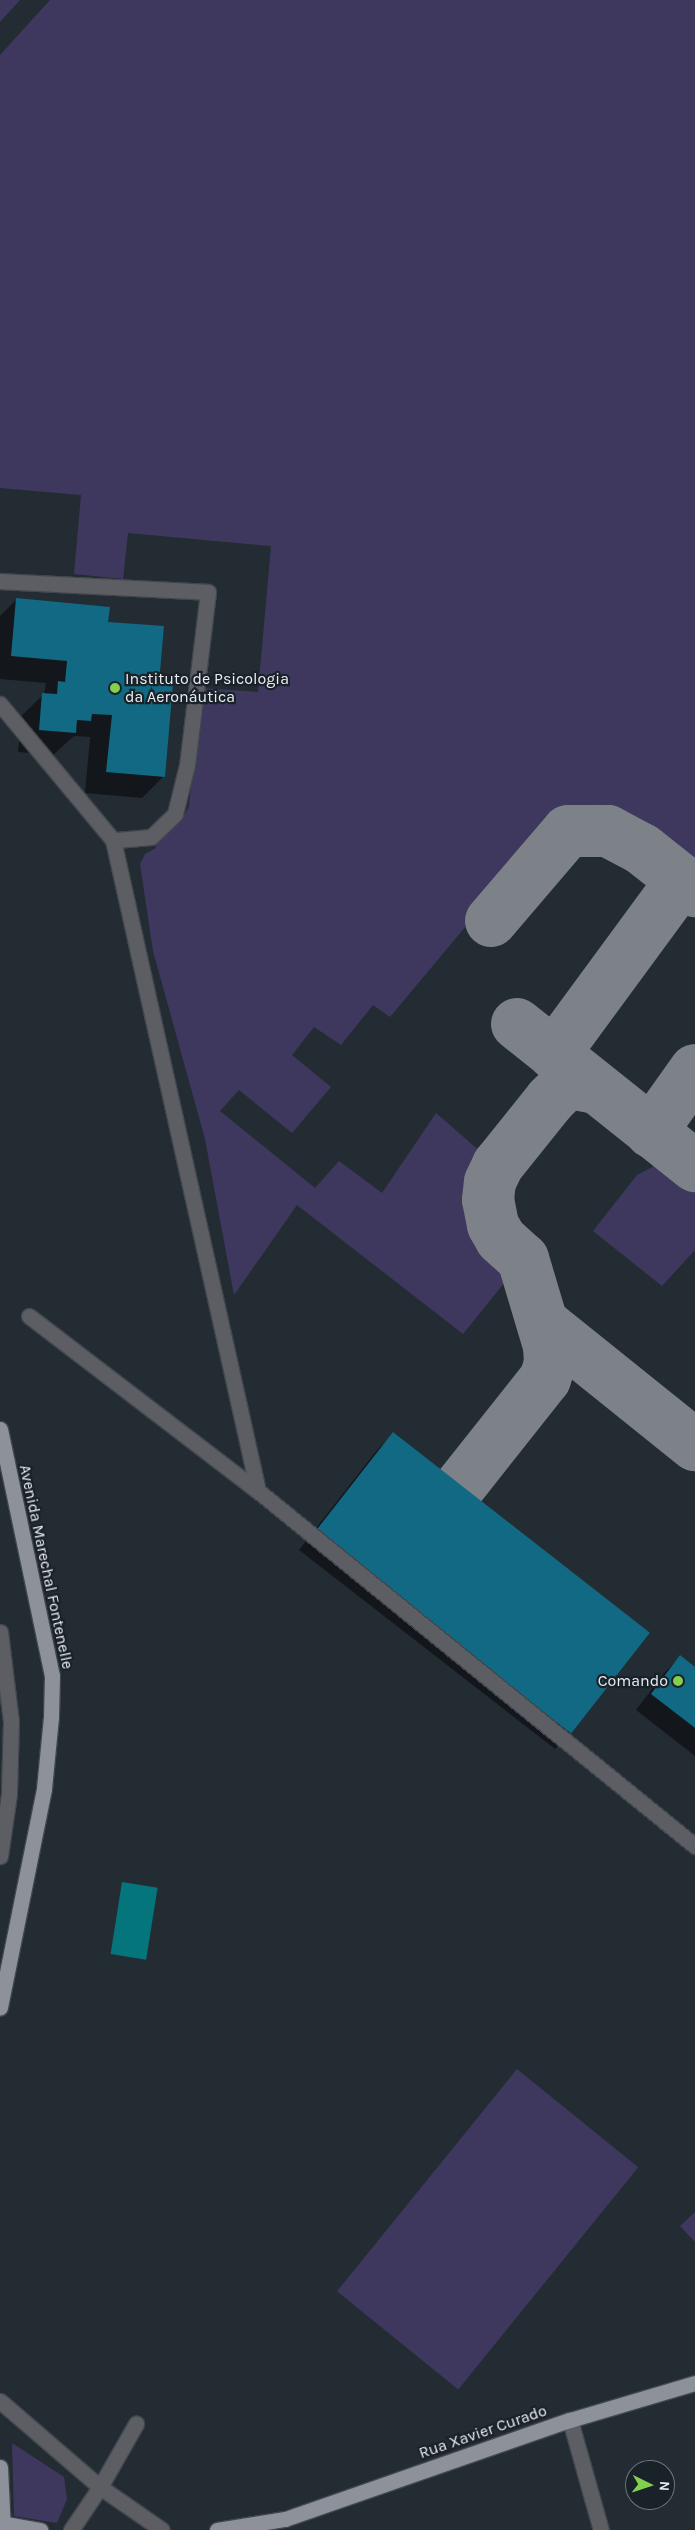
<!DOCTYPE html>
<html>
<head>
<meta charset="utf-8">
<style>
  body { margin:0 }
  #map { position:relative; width:695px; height:2530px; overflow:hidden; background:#242c33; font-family:Karla,sans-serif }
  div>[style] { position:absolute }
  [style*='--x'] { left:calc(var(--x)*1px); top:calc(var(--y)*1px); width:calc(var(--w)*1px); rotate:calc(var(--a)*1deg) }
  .green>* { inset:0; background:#3e385f; transform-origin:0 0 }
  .water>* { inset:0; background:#04757b; transform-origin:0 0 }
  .shadow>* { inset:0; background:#0007 }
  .taxiway>* { height:52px; margin:-26px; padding:0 26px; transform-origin:26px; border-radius:26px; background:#7c8288 }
  .building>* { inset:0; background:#116983; transform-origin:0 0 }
  .roads { filter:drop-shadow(1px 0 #40474e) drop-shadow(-1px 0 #40474e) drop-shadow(0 1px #40474e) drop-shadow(0 -1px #40474e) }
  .minor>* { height:15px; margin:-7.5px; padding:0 7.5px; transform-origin:7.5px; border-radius:7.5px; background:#5c5e63 }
  .major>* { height:15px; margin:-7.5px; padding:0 7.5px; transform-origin:7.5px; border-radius:7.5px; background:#8d919a }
  .dots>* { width:14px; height:14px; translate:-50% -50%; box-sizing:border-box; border:2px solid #1a2229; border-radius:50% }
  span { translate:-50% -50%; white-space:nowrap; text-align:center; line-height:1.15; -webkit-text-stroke:4.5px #1a2229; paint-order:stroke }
  .poi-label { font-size:16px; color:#e9eef3 }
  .left { translate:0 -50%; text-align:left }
  .right { translate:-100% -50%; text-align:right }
  .street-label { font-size:16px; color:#e9eef3 }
  .north { position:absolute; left:625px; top:2460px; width:50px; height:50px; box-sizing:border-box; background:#1a2229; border:1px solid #6d747a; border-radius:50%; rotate:94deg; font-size:14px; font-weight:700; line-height:20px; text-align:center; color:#e9eef3 }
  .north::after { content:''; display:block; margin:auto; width:18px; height:22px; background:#83d04e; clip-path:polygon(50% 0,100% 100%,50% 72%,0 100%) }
</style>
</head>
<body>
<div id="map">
  <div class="green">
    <i style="clip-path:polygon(0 0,20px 0,0 22px)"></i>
    <i style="clip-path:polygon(50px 0,695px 0,695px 874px,633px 825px,616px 817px,597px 814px,569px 818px,537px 841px,390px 1017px,373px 1005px,341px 1045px,314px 1027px,292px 1055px,331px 1087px,292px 1133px,239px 1090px,220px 1111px,315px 1188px,339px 1161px,382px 1193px,436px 1113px,482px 1153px,470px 1195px,472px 1224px,485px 1251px,513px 1272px,463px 1334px,297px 1205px,234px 1295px,205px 1139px,153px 951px,140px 864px,145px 854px,156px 848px,154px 842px,182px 819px,189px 807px,200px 688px,258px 692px,271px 546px,128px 533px,123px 579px,74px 574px,81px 495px,0 488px,0 55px)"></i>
    <i style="clip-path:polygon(654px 1166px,669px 1168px,695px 1190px,695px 1250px,662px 1286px,593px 1231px,637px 1175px)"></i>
    <i style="left:517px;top:2069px;width:156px;height:286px;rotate:39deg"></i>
    <i style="clip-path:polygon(695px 2212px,695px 2242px,680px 2226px)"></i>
    <i style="clip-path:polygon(12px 2443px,64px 2477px,67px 2499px,57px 2523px,14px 2516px)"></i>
  </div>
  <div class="water">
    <i style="left:122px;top:1882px;width:36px;height:73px;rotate:9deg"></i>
  </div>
  <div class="shadow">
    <i style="clip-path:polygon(16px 600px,107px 623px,158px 684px,164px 776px,142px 798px,85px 793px,90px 737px,74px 736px,53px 755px,18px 752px,21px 716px,44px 694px,46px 683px,0 679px,0 616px)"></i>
    <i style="clip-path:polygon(393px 1434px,648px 1633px,571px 1733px,555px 1749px,299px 1550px,377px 1450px)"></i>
    <i style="clip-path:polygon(680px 1657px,695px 1669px,695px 1756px,636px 1710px,664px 1673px)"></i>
  </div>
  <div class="taxiway">
    <i style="--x:491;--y:921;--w:118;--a:-49.5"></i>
    <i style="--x:568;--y:831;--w:40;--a:0"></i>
    <i style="--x:608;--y:831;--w:38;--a:28"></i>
    <i style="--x:642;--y:849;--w:68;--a:38.4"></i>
    <i style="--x:517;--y:1024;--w:228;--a:38.6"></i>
    <i style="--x:554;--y:1054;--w:216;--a:-53.7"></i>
    <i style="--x:651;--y:1132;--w:76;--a:-54.6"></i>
    <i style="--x:543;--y:1323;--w:195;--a:38.8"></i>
    <i style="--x:461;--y:1485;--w:135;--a:-51.6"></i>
    <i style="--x:545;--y:1379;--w:16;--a:-72"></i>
    <i style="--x:550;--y:1364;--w:18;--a:-93"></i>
    <i style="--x:549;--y:1346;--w:91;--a:-106.6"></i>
    <i style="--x:523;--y:1259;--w:30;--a:-138"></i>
    <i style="--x:501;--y:1239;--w:16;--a:-120"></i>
    <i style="--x:493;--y:1225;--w:25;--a:-101"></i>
    <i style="--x:488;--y:1200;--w:18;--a:-84"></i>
    <i style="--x:490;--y:1182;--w:19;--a:-65"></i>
    <i style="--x:498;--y:1165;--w:83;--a:-51.3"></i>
    <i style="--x:550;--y:1100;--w:18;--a:-45"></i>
    <i style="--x:563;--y:1087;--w:12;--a:-14"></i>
    <i style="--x:575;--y:1084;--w:21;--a:11"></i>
  </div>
  <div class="building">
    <i style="clip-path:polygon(16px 598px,110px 607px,108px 622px,164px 626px,159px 683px,173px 684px,165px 777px,106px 772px,112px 715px,92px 714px,91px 721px,77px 720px,76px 733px,39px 730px,42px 693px,57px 694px,58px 681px,65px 682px,67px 661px,11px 656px)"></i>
    <i style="left:393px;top:1432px;width:326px;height:128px;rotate:38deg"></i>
    <i style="clip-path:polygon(680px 1655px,695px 1667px,695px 1728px,651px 1694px)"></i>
  </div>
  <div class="roads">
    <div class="minor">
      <i style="--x:0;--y:581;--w:208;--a:3"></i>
      <i style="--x:208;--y:592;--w:174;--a:96.9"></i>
      <i style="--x:187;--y:765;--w:50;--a:103.8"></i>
      <i style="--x:175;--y:814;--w:33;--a:136"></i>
      <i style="--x:151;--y:837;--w:38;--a:175"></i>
      <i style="--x:0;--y:704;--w:177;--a:50.3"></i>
      <i style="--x:113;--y:840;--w:667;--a:77.44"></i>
      <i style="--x:29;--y:1316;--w:288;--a:37.4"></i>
      <i style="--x:258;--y:1491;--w:563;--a:39.09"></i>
      <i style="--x:0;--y:1632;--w:90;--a:83"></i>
      <i style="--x:11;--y:1721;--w:73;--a:91.6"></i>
      <i style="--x:9;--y:1794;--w:63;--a:98.3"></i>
      <i style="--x:0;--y:2401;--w:132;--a:40.7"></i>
      <i style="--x:100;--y:2487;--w:75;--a:34.7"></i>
      <i style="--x:570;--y:2420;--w:114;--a:74.3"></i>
      <i style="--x:71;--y:2530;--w:52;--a:-56"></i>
      <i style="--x:100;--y:2487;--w:73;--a:-60.3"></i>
    </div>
    <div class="major">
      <i style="--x:0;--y:1429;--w:252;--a:78.1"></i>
      <i style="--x:52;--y:1676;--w:41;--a:91.4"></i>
      <i style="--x:51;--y:1717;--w:72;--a:95.6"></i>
      <i style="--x:44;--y:1789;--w:223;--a:101.4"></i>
      <i style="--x:0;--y:2467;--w:63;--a:87.3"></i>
      <i style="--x:0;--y:2523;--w:41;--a:9.9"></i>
      <i style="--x:217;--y:2530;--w:69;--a:-9.2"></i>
      <i style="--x:285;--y:2519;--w:302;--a:-19.2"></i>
      <i style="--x:570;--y:2420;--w:130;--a:-16.5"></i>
    </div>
  </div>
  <div class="dots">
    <i style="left:115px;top:688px;background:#83d04e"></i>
    <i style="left:678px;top:1681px;background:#83d04e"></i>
  </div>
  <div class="poi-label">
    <span class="left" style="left:125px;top:688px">Instituto de Psicologia<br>da Aeronáutica</span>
    <span class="right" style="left:668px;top:1681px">Comando</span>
  </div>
  <div class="street-label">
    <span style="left:46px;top:1567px;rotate:78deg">Avenida Marechal Fontenelle</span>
    <span style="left:483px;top:2432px;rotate:-19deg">Rua Xavier Curado</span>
  </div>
  <div class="north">N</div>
</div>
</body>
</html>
